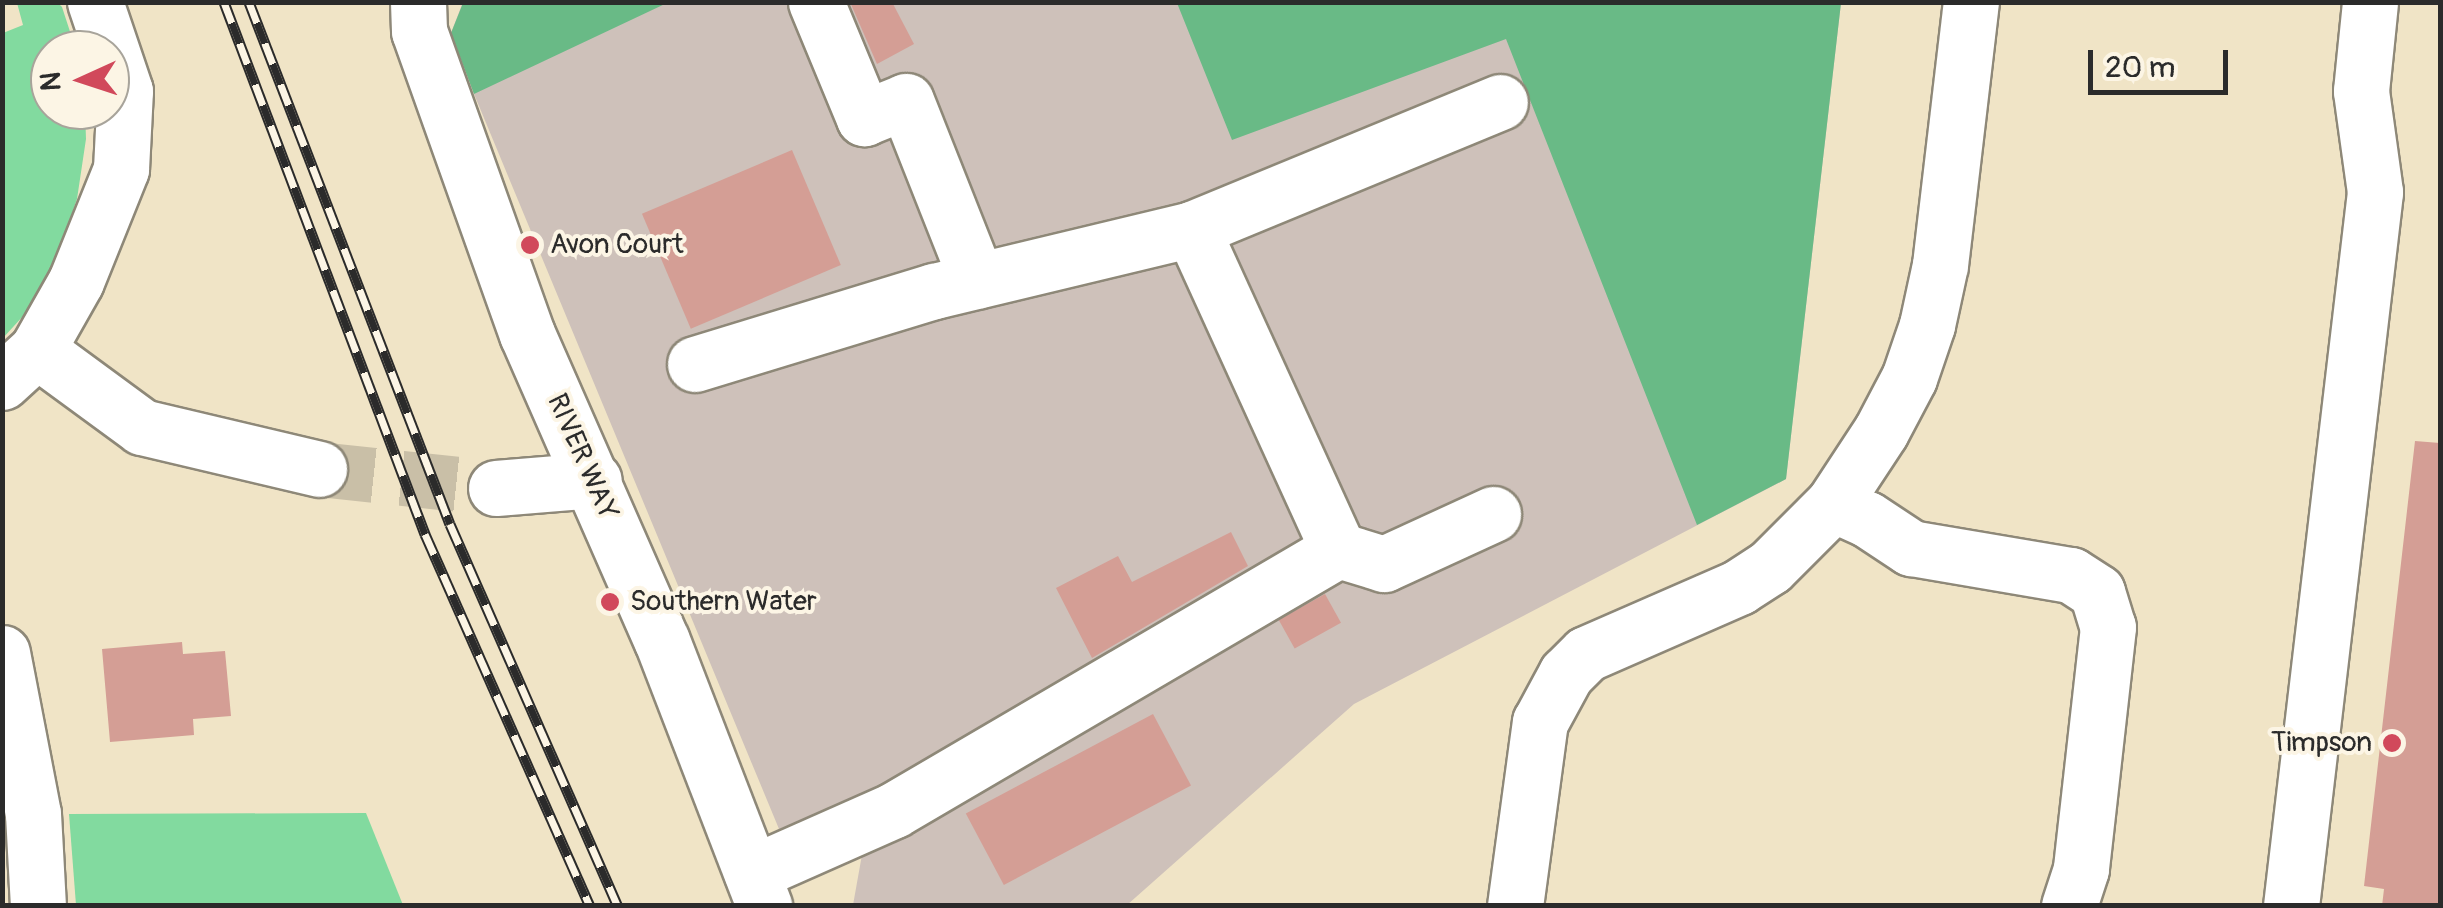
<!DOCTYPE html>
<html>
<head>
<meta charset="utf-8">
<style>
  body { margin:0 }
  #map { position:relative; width:2443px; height:908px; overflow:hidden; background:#f0e4c6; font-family:Pangolin,sans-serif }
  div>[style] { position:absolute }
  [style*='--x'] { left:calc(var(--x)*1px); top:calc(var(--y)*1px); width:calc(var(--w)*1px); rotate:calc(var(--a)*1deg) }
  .industrial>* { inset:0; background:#cec1ba }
  .green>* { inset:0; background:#82da9f }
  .forest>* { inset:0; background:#69ba86 }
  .building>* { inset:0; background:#d49e95; transform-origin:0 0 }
  .minor-tunnel>* { height:55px; margin-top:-27.5px; transform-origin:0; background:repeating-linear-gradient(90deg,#c9bfa7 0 55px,transparent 0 83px) }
  .roads { filter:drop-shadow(2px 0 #8e8878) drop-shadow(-2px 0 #8e8878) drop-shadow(0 2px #8e8878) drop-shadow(0 -2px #8e8878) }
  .minor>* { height:55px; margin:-27.5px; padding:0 27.5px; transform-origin:27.5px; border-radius:27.5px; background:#fff }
  .rail>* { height:11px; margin-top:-5.5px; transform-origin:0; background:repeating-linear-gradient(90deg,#fcf5e5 0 22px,#2b2b2b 0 44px); box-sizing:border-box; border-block:2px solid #2b2b2b }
  .dots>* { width:28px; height:28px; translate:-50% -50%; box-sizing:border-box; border:5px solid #fcf5e5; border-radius:50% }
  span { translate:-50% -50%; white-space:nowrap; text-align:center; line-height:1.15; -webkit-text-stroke:8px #fcf5e5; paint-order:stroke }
  .poi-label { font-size:28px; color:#2b2b2b }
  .left { translate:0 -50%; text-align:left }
  .right { translate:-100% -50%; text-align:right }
  .street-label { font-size:28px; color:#2b2b2b }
  .frame { position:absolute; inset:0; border:5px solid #2b2b2b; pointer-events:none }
  .north { position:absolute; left:30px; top:30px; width:100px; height:100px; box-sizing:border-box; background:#fcf5e5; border:2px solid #a8a49b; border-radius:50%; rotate:267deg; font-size:28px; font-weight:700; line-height:40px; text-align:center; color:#2b2b2b }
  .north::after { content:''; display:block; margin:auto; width:35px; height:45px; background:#d1495b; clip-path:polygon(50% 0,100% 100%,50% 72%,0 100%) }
  .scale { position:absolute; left:2088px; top:50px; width:140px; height:45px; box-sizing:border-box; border:5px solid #2b2b2b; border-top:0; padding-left:12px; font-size:30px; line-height:35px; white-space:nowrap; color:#2b2b2b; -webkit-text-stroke:8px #fcf5e5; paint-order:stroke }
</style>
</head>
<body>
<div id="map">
  <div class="industrial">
    <i style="clip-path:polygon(463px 2px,1841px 3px,1786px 479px,1354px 704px,1127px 905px,853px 905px,863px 849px,882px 792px,779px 829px,474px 94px,451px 33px)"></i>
  </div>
  <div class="green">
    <i style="clip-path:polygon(17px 3px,58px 3px,62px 7px,76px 50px,50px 50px,50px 110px,85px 110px,86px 139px,77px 199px,55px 263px,24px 315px,3px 338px,3px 33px,23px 25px)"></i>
    <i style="clip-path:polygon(366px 813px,403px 905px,76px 905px,69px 814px)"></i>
  </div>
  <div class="forest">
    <i style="clip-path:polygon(463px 3px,463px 2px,667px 3px,474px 94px,451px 33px)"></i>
    <i style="clip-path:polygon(1177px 3px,1841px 3px,1786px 479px,1697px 525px,1506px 39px,1232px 140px)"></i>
  </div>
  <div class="building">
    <i style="clip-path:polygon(850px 2px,892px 2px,914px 44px,877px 64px)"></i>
    <i style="left:792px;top:150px;width:125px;height:163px;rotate:67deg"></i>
    <i style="clip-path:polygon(2415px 441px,2440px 443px,2440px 906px,2382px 906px,2384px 889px,2364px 886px)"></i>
    <i style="clip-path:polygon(1231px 532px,1248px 566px,1092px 658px,1056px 588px,1118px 556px,1132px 582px)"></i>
    <i style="left:1325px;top:594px;width:33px;height:53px;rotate:61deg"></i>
    <i style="clip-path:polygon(182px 642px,183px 654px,225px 651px,231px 716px,193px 719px,194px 735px,110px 742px,102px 649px)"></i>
    <i style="left:1153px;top:714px;width:81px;height:212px;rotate:62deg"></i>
  </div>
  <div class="minor-tunnel">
    <i style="--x:319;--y:469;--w:178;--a:6.1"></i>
  </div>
  <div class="roads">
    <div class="minor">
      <i style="--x:418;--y:2;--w:29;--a:88"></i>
      <i style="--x:419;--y:31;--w:322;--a:70.4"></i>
      <i style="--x:527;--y:334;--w:335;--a:66.3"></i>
      <i style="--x:662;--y:641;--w:284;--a:68.9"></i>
      <i style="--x:816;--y:2;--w:126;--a:67.5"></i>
      <i style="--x:864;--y:118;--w:45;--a:-22"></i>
      <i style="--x:906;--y:101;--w:193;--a:68.4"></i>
      <i style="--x:1192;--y:229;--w:353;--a:65.5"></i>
      <i style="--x:37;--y:350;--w:130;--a:36.3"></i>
      <i style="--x:142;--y:427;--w:182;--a:13.3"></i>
      <i style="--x:695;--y:364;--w:250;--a:-17"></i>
      <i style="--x:934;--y:291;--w:265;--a:-13.5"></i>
      <i style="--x:1192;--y:229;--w:333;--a:-22.4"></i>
      <i style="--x:2;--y:382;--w:47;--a:-42.4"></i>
      <i style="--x:37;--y:350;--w:79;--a:-60.5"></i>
      <i style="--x:76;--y:281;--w:121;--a:-68.1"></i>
      <i style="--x:121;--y:169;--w:78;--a:-87.1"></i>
      <i style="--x:125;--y:91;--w:94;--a:-108.6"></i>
      <i style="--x:496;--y:488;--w:98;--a:-4.7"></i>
      <i style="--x:1833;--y:504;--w:37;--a:24"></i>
      <i style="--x:1867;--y:519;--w:53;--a:33.4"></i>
      <i style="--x:1911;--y:548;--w:162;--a:9.6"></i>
      <i style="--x:2071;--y:575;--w:31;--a:33"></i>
      <i style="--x:2097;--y:592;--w:37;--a:73"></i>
      <i style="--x:2108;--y:627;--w:244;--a:96.4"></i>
      <i style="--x:2081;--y:869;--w:39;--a:108"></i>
      <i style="--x:2;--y:653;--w:164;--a:79.1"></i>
      <i style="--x:33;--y:814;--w:92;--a:86.9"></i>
      <i style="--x:752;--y:873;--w:155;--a:-23.9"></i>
      <i style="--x:894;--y:810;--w:515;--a:-30.35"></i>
      <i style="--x:1338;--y:550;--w:48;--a:16.9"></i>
      <i style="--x:1384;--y:564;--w:120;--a:-24.6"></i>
      <i style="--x:1515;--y:906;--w:186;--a:-82.3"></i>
      <i style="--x:1540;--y:722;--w:55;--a:-61.6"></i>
      <i style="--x:1566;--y:674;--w:28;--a:-45"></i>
      <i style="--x:1586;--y:654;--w:167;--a:-23.6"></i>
      <i style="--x:1739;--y:587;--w:37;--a:-33"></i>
      <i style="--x:1770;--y:567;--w:89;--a:-45"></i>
      <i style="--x:1833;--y:504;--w:87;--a:-56.7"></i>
      <i style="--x:1881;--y:431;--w:60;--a:-62.2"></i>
      <i style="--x:1909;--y:378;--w:56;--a:-71.2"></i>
      <i style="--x:1927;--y:325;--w:61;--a:-77.8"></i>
      <i style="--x:1940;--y:265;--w:265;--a:-83.3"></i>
      <i style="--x:2291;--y:906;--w:719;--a:-83.29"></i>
      <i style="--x:2375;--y:192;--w:102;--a:-97.9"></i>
      <i style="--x:2361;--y:91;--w:89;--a:-84.2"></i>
    </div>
  </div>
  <div class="rail">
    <i style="--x:224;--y:2;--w:569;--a:69.3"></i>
    <i style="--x:425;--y:534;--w:407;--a:66.1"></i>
    <i style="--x:249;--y:2;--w:559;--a:68.94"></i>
    <i style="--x:450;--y:524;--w:417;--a:66.3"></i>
  </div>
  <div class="dots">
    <i style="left:530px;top:245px;background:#d1495b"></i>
    <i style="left:610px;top:602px;background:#d1495b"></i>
    <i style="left:2392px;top:743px;background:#d1495b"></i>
  </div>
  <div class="poi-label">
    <span class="left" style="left:550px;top:245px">Avon Court</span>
    <span class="left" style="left:630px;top:602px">Southern Water</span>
    <span class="right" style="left:2372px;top:743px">Timpson</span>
  </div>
  <div class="street-label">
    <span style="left:582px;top:457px;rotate:66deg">RIVER WAY</span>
  </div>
  <div class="frame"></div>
  <div class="north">N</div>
  <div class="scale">20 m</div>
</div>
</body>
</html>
